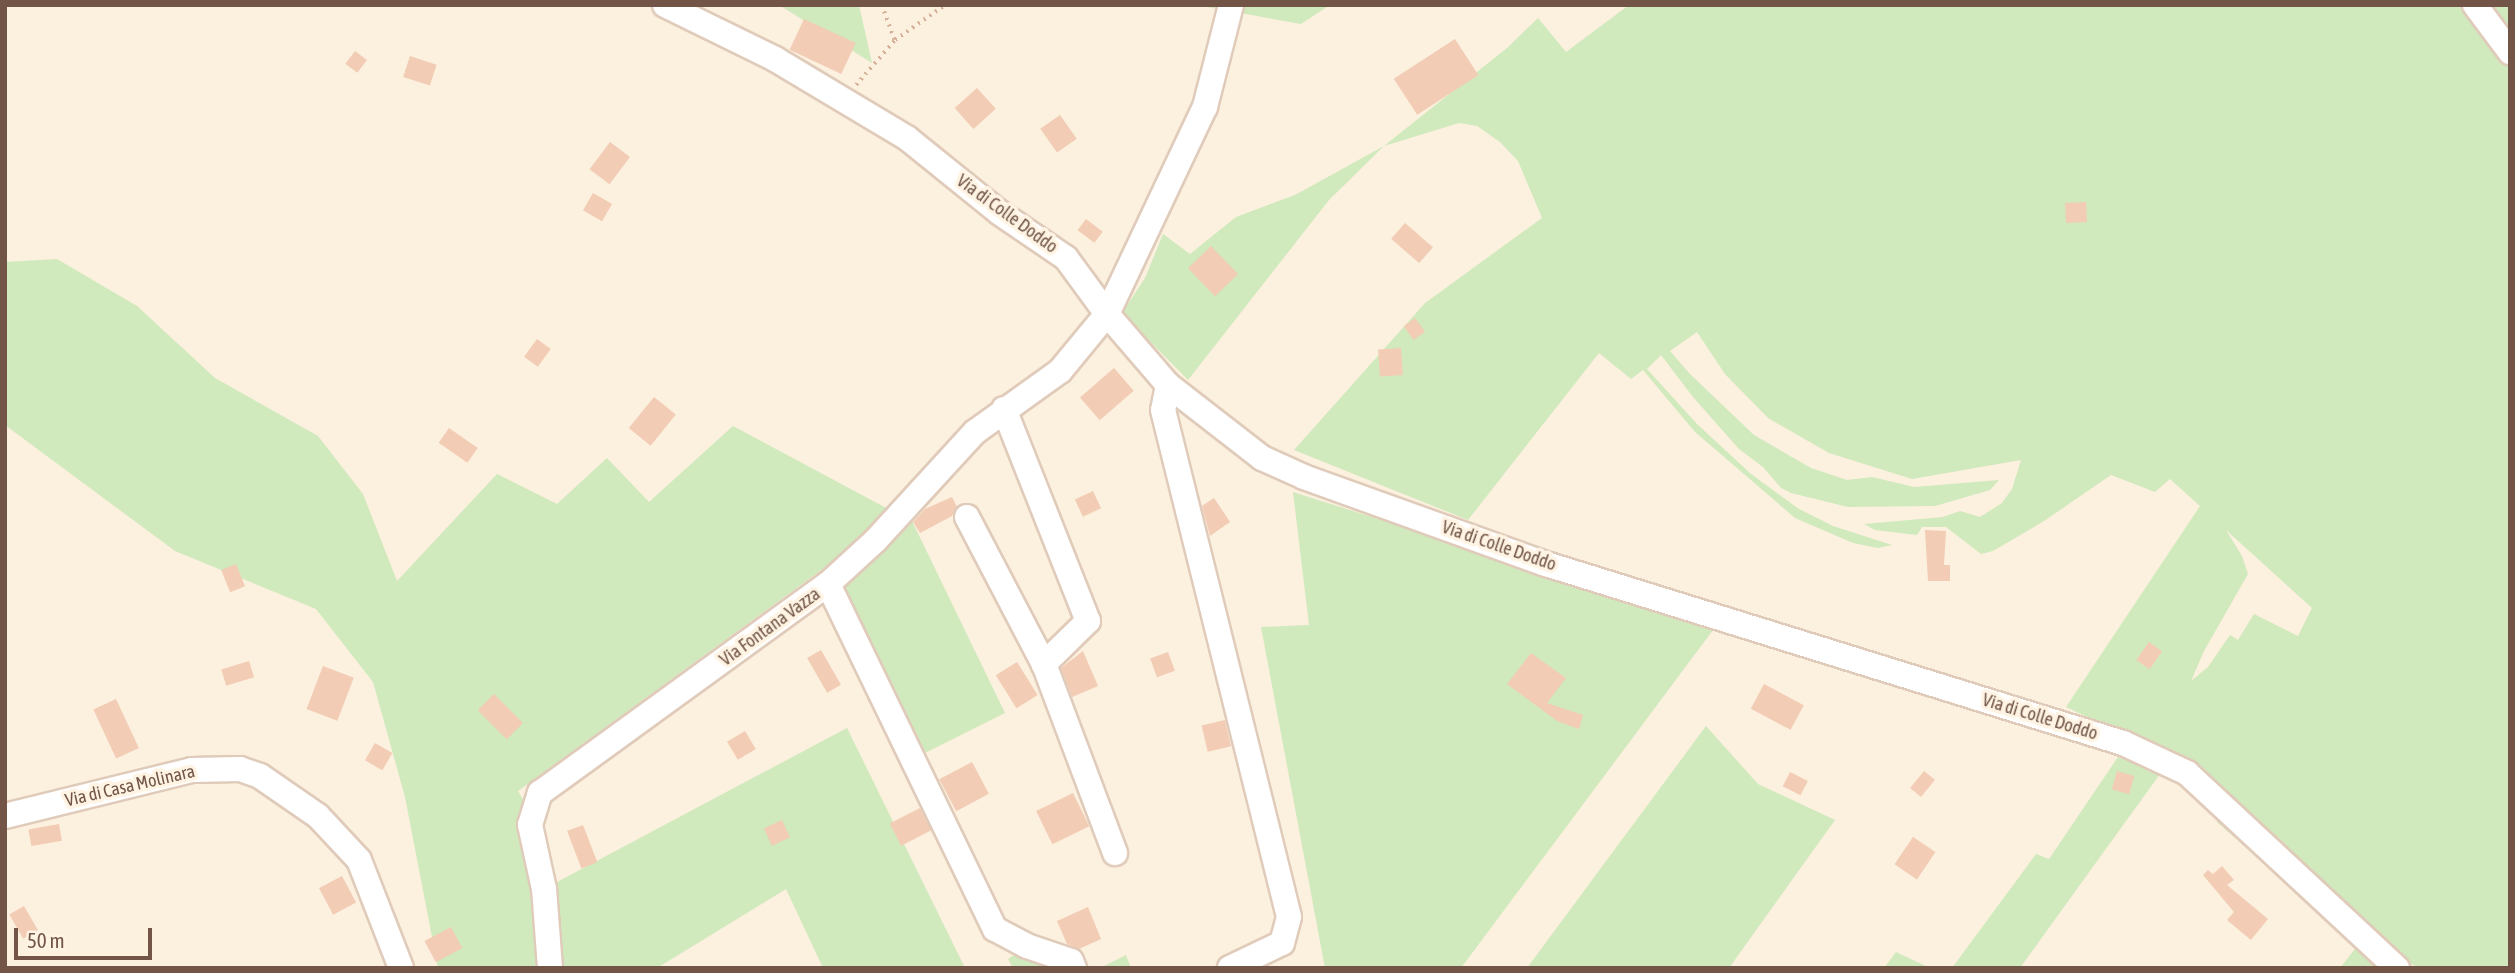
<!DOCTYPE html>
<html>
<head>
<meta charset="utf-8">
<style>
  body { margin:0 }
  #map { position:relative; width:2515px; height:973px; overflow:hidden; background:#fcf0de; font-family:"Asap Condensed",sans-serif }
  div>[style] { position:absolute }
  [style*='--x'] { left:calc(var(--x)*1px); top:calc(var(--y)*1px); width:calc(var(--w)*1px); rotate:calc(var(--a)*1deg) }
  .green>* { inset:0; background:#d0e9bd }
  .building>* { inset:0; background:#f2ccb5; transform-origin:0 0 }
  .path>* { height:3.5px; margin-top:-1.75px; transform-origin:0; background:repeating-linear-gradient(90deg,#d6af99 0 2px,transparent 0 7px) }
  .roads { filter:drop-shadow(2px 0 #e0cbba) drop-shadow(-2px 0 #e0cbba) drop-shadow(0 2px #e0cbba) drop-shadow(0 -2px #e0cbba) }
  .minor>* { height:24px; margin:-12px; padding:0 12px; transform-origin:12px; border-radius:12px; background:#fff }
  span { translate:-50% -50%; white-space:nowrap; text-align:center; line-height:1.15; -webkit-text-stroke:7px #fff4e4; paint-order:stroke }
  .street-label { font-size:18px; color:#725546 }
  .frame { position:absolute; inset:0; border:7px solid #725546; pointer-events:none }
  .scale { position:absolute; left:14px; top:928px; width:138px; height:32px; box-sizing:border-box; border:4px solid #725546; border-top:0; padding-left:9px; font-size:21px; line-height:24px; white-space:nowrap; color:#725546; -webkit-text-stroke:5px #fff4e4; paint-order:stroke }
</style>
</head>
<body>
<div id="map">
  <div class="green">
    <i style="clip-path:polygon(779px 5px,859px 5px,872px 63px)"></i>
    <i style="clip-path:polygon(1196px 5px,1330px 5px,1301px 24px)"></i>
    <i style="clip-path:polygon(evenodd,1629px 5px,2510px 5px,2510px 968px,2418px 968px,2308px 902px,2217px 822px,2214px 811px,2176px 776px,2166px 778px,2160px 774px,2020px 968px,1952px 968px,2036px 854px,2049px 859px,2118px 757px,2158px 773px,2157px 750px,2066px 707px,2200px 506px,2170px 479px,2155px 492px,2111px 475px,2044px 521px,1993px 551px,1981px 554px,1946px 527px,1922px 527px,1917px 535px,1875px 530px,1864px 524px,1943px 517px,1960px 511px,1980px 517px,2002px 503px,2012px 489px,2021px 460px,1912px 479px,1829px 453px,1768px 418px,1725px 374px,1697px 332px,1670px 351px,1690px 374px,1754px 435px,1811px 468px,1847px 480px,1872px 477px,1914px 487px,1999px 480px,1990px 490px,1935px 506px,1848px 507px,1791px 493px,1781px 488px,1763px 467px,1739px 449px,1693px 397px,1661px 355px,1647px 369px,1697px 424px,1751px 474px,1799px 509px,1833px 526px,1892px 545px,1878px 548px,1853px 543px,1795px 518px,1695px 432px,1643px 370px,1631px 379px,1599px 353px,1468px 520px,1294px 450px,1425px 303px,1542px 218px,1518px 161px,1500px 142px,1477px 126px,1459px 123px,1384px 146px,1329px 200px,1188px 380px,1122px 313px,1145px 278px,1163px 234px,1190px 254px,1236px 217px,1295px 195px,1384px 146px,1507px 48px,1538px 18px,1566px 52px,1629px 5px,2226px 530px,2312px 608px,2298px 636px,2254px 614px,2238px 640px,2230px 635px,2208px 667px,2191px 681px,2204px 651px,2248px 574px,2242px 556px,2226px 530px)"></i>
    <i style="clip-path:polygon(57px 259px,137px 306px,215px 378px,318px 436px,363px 494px,397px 581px,497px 474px,557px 504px,607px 458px,649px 502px,733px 426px,888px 509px,835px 560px,518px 791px,529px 810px,544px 889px,847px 728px,965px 968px,823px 968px,786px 889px,657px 968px,438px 968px,405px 797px,373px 682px,316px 609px,175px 551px,5px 425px,5px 262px)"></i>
    <i style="clip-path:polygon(1293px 492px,1716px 626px,1461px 968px,1325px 968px,1261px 627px,1309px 625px)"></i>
    <i style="clip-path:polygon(910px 517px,1005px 713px,913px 759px,831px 590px)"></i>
    <i style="clip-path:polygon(1706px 726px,1758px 784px,1835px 820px,1729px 968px,1527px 968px)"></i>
    <i style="clip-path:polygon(2358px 945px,2382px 968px,2340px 968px)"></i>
    <i style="clip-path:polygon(1027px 946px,1074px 968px,1013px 968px,1008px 959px)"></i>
    <i style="clip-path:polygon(1896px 952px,1930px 968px,1884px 968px)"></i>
    <i style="clip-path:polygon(1126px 955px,1131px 968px,1100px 968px)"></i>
  </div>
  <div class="building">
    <i style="left:804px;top:19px;width:57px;height:34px;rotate:25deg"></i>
    <i style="left:1455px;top:39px;width:43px;height:73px;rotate:57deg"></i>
    <i style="left:355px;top:51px;width:15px;height:16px;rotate:37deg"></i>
    <i style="left:410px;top:56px;width:28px;height:22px;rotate:18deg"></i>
    <i style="left:977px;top:88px;width:28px;height:30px;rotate:48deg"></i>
    <i style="left:1060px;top:115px;width:29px;height:24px;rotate:55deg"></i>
    <i style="left:610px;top:142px;width:25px;height:34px;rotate:37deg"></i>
    <i style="left:593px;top:193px;width:22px;height:20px;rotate:30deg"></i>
    <i style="left:2086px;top:202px;width:20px;height:21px;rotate:87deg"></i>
    <i style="left:1086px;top:219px;width:21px;height:14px;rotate:37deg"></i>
    <i style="left:1405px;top:223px;width:37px;height:21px;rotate:41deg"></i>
    <i style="left:1211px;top:246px;width:39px;height:32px;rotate:46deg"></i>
    <i style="left:1415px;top:318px;width:17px;height:14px;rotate:54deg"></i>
    <i style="left:537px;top:339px;width:17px;height:22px;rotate:36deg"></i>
    <i style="left:1401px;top:348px;width:27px;height:23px;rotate:86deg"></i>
    <i style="left:1114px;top:368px;width:30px;height:45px;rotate:49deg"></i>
    <i style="left:654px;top:397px;width:28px;height:40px;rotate:39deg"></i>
    <i style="left:449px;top:428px;width:35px;height:18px;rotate:35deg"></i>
    <i style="left:1093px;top:491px;width:19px;height:20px;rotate:65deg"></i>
    <i style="clip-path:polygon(952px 497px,957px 507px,952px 516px,920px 533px,913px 522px,925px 509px)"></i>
    <i style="clip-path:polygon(1214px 498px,1230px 522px,1210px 536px,1202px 506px)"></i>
    <i style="clip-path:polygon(1925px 530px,1946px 531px,1944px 565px,1950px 565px,1950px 581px,1928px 581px)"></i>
    <i style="left:236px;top:564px;width:24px;height:16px;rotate:68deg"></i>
    <i style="left:2149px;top:642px;width:16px;height:22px;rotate:35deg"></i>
    <i style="left:821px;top:650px;width:40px;height:16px;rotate:60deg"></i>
    <i style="clip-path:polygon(1083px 651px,1098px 686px,1072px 697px,1061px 668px)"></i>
    <i style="left:1168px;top:652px;width:20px;height:19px;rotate:70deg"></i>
    <i style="clip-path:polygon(1531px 653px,1566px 678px,1547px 703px,1583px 715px,1579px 729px,1557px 721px,1507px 684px)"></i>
    <i style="left:249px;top:661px;width:17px;height:29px;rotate:73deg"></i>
    <i style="left:1017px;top:662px;width:39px;height:25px;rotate:58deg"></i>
    <i style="left:323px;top:666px;width:33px;height:46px;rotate:21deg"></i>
    <i style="left:1764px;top:684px;width:45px;height:28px;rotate:28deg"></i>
    <i style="left:494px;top:694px;width:41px;height:23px;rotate:45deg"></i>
    <i style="left:116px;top:699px;width:54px;height:25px;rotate:65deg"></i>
    <i style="left:1225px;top:720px;width:27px;height:24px;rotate:77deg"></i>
    <i style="left:745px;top:731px;width:21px;height:21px;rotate:59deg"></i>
    <i style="left:375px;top:743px;width:20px;height:20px;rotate:30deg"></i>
    <i style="left:972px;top:762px;width:36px;height:37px;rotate:62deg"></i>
    <i style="left:1924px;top:771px;width:14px;height:22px;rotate:39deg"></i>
    <i style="left:2117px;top:771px;width:18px;height:19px;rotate:16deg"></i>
    <i style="left:1790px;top:772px;width:20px;height:16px;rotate:27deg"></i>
    <i style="left:1073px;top:793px;width:37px;height:41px;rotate:64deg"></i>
    <i style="left:920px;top:808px;width:25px;height:34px;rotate:63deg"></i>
    <i style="left:782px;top:820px;width:19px;height:20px;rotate:65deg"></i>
    <i style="left:59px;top:824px;width:17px;height:31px;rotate:80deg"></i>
    <i style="left:583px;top:825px;width:40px;height:17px;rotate:69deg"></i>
    <i style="left:1913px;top:837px;width:27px;height:33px;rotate:34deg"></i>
    <i style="clip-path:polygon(2222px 866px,2234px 880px,2227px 885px,2268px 919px,2251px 940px,2227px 920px,2234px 912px,2203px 875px,2208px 870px,2213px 874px)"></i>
    <i style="left:342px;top:876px;width:30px;height:26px;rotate:62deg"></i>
    <i style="left:24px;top:906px;width:28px;height:17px;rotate:60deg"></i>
    <i style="clip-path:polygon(1088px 907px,1101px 939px,1079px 949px,1067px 944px,1057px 921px)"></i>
    <i style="left:451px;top:927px;width:24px;height:30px;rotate:62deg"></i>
  </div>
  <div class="path">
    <i style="--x:882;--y:5;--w:37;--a:70"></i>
    <i style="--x:856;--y:85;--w:60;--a:-49.1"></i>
    <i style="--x:895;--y:40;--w:61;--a:-35"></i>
  </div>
  <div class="roads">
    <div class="minor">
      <i style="--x:665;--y:5;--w:123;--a:26.1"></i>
      <i style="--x:775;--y:59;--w:154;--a:30.9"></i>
      <i style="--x:907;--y:138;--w:119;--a:38.9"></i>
      <i style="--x:1000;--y:213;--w:80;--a:34.3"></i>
      <i style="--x:1066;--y:258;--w:69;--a:53.8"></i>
      <i style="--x:1107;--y:314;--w:94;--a:49.3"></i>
      <i style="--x:1168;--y:385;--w:119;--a:37.8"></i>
      <i style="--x:1262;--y:458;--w:46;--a:24.3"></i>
      <i style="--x:1304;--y:477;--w:257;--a:19.8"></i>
      <i style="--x:1546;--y:564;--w:604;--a:17.24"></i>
      <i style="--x:2123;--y:743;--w:71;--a:25.1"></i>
      <i style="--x:2187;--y:773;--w:287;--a:42.9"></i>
      <i style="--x:2475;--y:5;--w:59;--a:53.3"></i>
      <i style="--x:1168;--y:385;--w:25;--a:101"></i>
      <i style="--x:1163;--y:410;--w:522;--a:76.04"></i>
      <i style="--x:1289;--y:917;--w:27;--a:105"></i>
      <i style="--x:1282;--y:943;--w:58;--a:154.3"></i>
      <i style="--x:1004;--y:409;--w:228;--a:68.4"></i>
      <i style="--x:1088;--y:621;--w:62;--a:135.7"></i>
      <i style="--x:967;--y:517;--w:166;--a:62.4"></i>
      <i style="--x:1044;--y:664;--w:202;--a:69.4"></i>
      <i style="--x:828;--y:584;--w:383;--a:64.2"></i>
      <i style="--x:995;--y:929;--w:36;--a:28"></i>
      <i style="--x:1027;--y:946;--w:46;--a:18.8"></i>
      <i style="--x:1071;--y:961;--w:8;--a:67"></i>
      <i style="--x:5;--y:816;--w:193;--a:-13.8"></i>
      <i style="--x:192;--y:770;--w:48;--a:-1.2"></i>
      <i style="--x:240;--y:769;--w:21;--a:19"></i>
      <i style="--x:260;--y:776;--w:70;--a:34.6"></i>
      <i style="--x:318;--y:816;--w:60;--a:47"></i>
      <i style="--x:359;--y:860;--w:116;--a:68.7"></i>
      <i style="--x:550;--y:968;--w:79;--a:-94.3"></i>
      <i style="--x:544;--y:889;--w:66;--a:-102.3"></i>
      <i style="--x:530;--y:825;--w:34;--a:-73"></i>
      <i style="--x:540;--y:793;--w:356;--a:-36"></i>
      <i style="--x:828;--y:584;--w:64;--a:-42.5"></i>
      <i style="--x:875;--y:541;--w:148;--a:-47.5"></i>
      <i style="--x:975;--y:432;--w:105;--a:-35.7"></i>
      <i style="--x:1060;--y:371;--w:74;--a:-50.5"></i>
      <i style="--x:1107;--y:314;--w:229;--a:-64.7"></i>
      <i style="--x:1205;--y:107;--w:105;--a:-75.7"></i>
    </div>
  </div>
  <div class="street-label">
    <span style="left:1007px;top:214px;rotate:36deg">Via di Colle Doddo</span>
    <span style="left:1499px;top:546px;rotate:19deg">Via di Colle Doddo</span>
    <span style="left:770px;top:627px;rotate:-36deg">Via Fontana Vazza</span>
    <span style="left:2040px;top:717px;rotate:17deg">Via di Colle Doddo</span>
    <span style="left:130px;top:786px;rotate:-13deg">Via di Casa Molinara</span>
  </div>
  <div class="frame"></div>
  <div class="scale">50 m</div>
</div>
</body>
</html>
